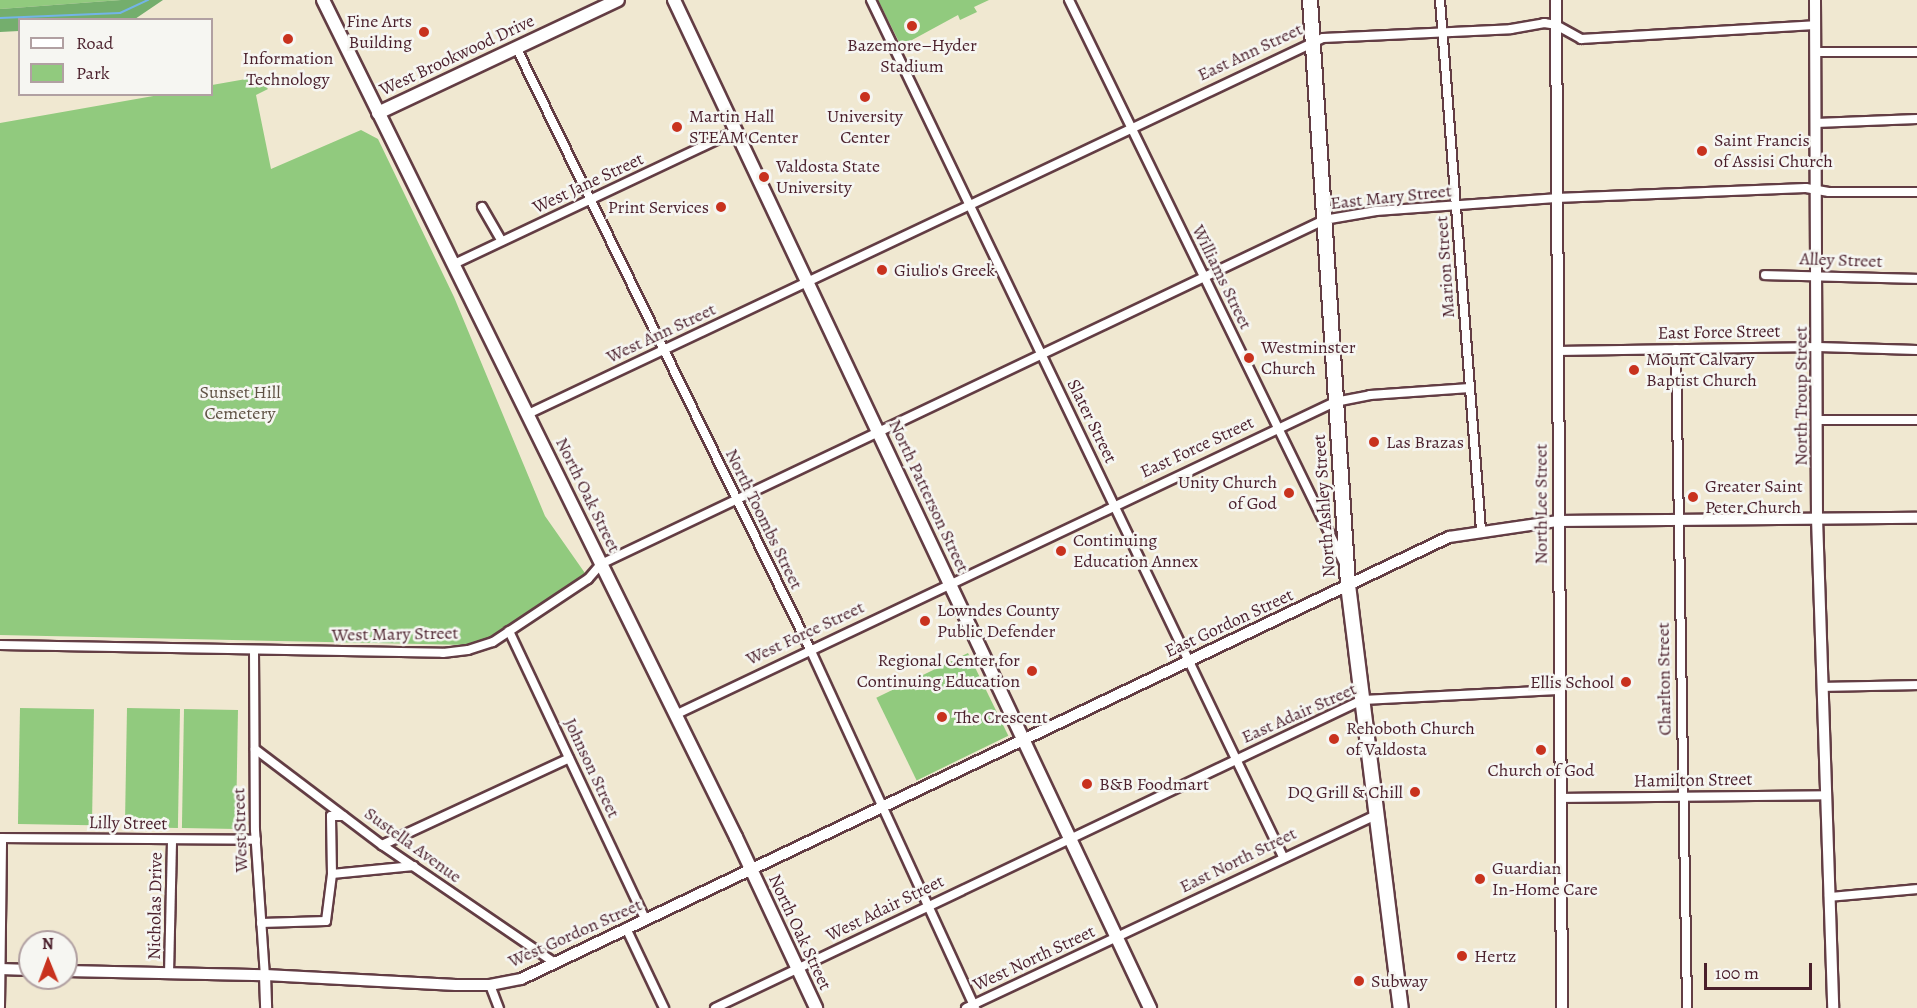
<!DOCTYPE html>
<html>
<head>
<meta charset="utf-8">
<style>
  body { margin:0 }
  #map { position:relative; width:1917px; height:1008px; overflow:hidden; background:#f0e8d1; font-family:Alegreya,serif }
  div>[style] { position:absolute }
  [style*='--x'] { left:calc(var(--x)*1px); top:calc(var(--y)*1px); width:calc(var(--w)*1px); rotate:calc(var(--a)*1deg) }
  .green>* { inset:0; background:#91ca7e; transform-origin:0 0 }
  .forest>* { inset:0; background:#74ae6d }
  .stream>* { height:2px; margin:-1px; padding:0 1px; transform-origin:1px; border-radius:1px; background:#73b4e7 }
  .roads { filter:drop-shadow(2px 0 #633d44) drop-shadow(-2px 0 #633d44) drop-shadow(0 2px #633d44) drop-shadow(0 -2px #633d44) }
  .minor>* { height:8px; margin:-4px; padding:0 4px; transform-origin:4px; border-radius:4px; background:#fff }
  .tertiary>* { height:10px; margin:-5px; padding:0 5px; transform-origin:5px; border-radius:5px; background:#fff }
  .secondary>* { height:12px; margin:-6px; padding:0 6px; transform-origin:6px; border-radius:6px; background:#fff }
  .primary>* { height:14px; margin:-7px; padding:0 7px; transform-origin:7px; border-radius:7px; background:#fff }
  .dots>* { width:16px; height:16px; translate:-50% -50%; box-sizing:border-box; border:3px solid #f6f6f2; border-radius:50% }
  span { translate:-50% -50%; white-space:nowrap; text-align:center; line-height:1.15; -webkit-text-stroke:5px #f6f6f2; paint-order:stroke }
  .poi-label { font-size:18px; color:#4a1f2b }
  .right { translate:-100% -50%; text-align:right }
  .left { translate:0 -50%; text-align:left }
  .street-label { font-size:18px; color:#4a1f2b }
  .park-label { font-size:18px; color:#5f5244 }
  .legend { position:absolute; left:18px; top:18px; width:195px; height:78px; box-sizing:border-box; background:#f6f6f2; border:2px solid #b1a0a2; margin:0; padding:8px 10px; list-style:none; font-size:18px; color:#4a1f2b }
  .legend li { display:flex; align-items:center; gap:12px; height:30px }
  .legend b { width:30px; border:2px solid #b1a0a2 }
  .north { position:absolute; left:18px; top:930px; width:60px; height:60px; box-sizing:border-box; background:#f6f6f2; border:2px solid #b1a0a2; border-radius:50%; rotate:359deg; font-size:16px; font-weight:700; line-height:24px; text-align:center; color:#4a1f2b }
  .north::after { content:''; display:block; margin:auto; width:21px; height:27px; background:#c8321e; clip-path:polygon(50% 0,100% 100%,50% 72%,0 100%) }
  .scale { position:absolute; left:1704px; top:963px; width:108px; height:27px; box-sizing:border-box; border:3px solid #4a1f2b; border-top:0; padding-left:8px; font-size:18px; line-height:21px; white-space:nowrap; color:#4a1f2b; -webkit-text-stroke:4px #f6f6f2; paint-order:stroke }
</style>
</head>
<body>
<div id="map">
  <div class="green">
    <i style="clip-path:polygon(0 0,121px 0,0 9px)"></i>
    <i style="clip-path:polygon(878px 0,989px 0,974px 7px,977px 12px,960px 20px,958px 15px,901px 46px)"></i>
    <i style="clip-path:polygon(257px 77px,268px 89px,256px 95px,271px 169px,361px 130px,378px 139px,454px 297px,545px 516px,587px 576px,491px 639px,469px 645px,0 635px,0 123px,159px 95px,212px 94px,212px 85px)"></i>
    <i style="left:968px;top:653px;width:92px;height:102px;rotate:64deg"></i>
    <i style="left:20px;top:708px;width:74px;height:116px;rotate:1deg"></i>
    <i style="left:127px;top:708px;width:53px;height:119px;rotate:1deg"></i>
    <i style="left:184px;top:709px;width:54px;height:119px;rotate:1deg"></i>
  </div>
  <div class="forest">
    <i style="clip-path:polygon(121px 0,163px 0,135px 19px,20px 20px,19px 31px,0 32px,0 9px)"></i>
  </div>
  <div class="stream">
    <i style="--x:0;--y:18;--w:120;--a:-2.4"></i>
    <i style="--x:120;--y:13;--w:31;--a:-25"></i>
  </div>
  <div class="roads">
    <div class="minor">
      <i style="--x:871;--y:0;--w:951;--a:64.32"></i>
      <i style="--x:1069;--y:0;--w:627;--a:63.97"></i>
      <i style="--x:1440;--y:0;--w:533;--a:85.58"></i>
      <i style="--x:516;--y:47;--w:670;--a:63.97"></i>
      <i style="--x:810;--y:649;--w:395;--a:65.3"></i>
      <i style="--x:1816;--y:52;--w:101;--a:0"></i>
      <i style="--x:1816;--y:123;--w:101;--a:-2.3"></i>
      <i style="--x:482;--y:207;--w:39;--a:60"></i>
      <i style="--x:454;--y:264;--w:311;--a:-25.3"></i>
      <i style="--x:1765;--y:275;--w:152;--a:1.5"></i>
      <i style="--x:1676;--y:349;--w:659;--a:89.04"></i>
      <i style="--x:1557;--y:351;--w:261;--a:-0.9"></i>
      <i style="--x:1818;--y:347;--w:99;--a:1.7"></i>
      <i style="--x:528;--y:414;--w:879;--a:-25.31"></i>
      <i style="--x:1323;--y:38;--w:188;--a:-2.7"></i>
      <i style="--x:1511;--y:29;--w:34;--a:-10"></i>
      <i style="--x:1544;--y:23;--w:12;--a:9"></i>
      <i style="--x:1556;--y:25;--w:29;--a:29"></i>
      <i style="--x:1581;--y:39;--w:234;--a:-3.4"></i>
      <i style="--x:1818;--y:420;--w:99;--a:0"></i>
      <i style="--x:509;--y:631;--w:318;--a:64.7"></i>
      <i style="--x:0;--y:645;--w:443;--a:1"></i>
      <i style="--x:443;--y:653;--w:25;--a:-7"></i>
      <i style="--x:468;--y:650;--w:26;--a:-18"></i>
      <i style="--x:493;--y:642;--w:114;--a:-33.6"></i>
      <i style="--x:588;--y:579;--w:20;--a:-49"></i>
      <i style="--x:601;--y:564;--w:801;--a:-25.44"></i>
      <i style="--x:1324;--y:220;--w:53;--a:-9.8"></i>
      <i style="--x:1376;--y:211;--w:180;--a:-4.1"></i>
      <i style="--x:1556;--y:198;--w:250;--a:-2.3"></i>
      <i style="--x:1806;--y:188;--w:23;--a:10"></i>
      <i style="--x:1829;--y:192;--w:88;--a:0"></i>
      <i style="--x:254;--y:651;--w:179;--a:89.7"></i>
      <i style="--x:255;--y:830;--w:145;--a:86.1"></i>
      <i style="--x:1823;--y:687;--w:94;--a:-1.2"></i>
      <i style="--x:675;--y:715;--w:730;--a:-25.37"></i>
      <i style="--x:1335;--y:402;--w:36;--a:-11"></i>
      <i style="--x:1370;--y:395;--w:100;--a:-4"></i>
      <i style="--x:255;--y:749;--w:159;--a:37.1"></i>
      <i style="--x:382;--y:845;--w:209;--a:34.3"></i>
      <i style="--x:1560;--y:798;--w:266;--a:-0.6"></i>
      <i style="--x:0;--y:838;--w:256;--a:0.4"></i>
      <i style="--x:382;--y:845;--w:206;--a:-24.9"></i>
      <i style="--x:332;--y:874;--w:82;--a:-5.6"></i>
      <i style="--x:1829;--y:897;--w:88;--a:-5.2"></i>
      <i style="--x:261;--y:923;--w:65;--a:-1.8"></i>
      <i style="--x:326;--y:921;--w:47;--a:-82.7"></i>
      <i style="--x:332;--y:874;--w:58;--a:-91"></i>
      <i style="--x:331;--y:816;--w:12;--a:0"></i>
      <i style="--x:626;--y:928;--w:89;--a:64.6"></i>
      <i style="--x:169;--y:974;--w:134;--a:-88.7"></i>
      <i style="--x:490;--y:985;--w:25;--a:69"></i>
      <i style="--x:0;--y:1007;--w:169;--a:-89.3"></i>
      <i style="--x:715;--y:1008;--w:717;--a:-25.46"></i>
      <i style="--x:1362;--y:700;--w:197;--a:-2.9"></i>
      <i style="--x:966;--y:1008;--w:454;--a:-25.2"></i>
    </div>
    <div class="tertiary">
      <i style="--x:1556;--y:0;--w:1008;--a:89.66"></i>
      <i style="--x:1815;--y:0;--w:518;--a:89.78"></i>
      <i style="--x:1817;--y:518;--w:490;--a:88.1"></i>
      <i style="--x:0;--y:969;--w:30;--a:2"></i>
      <i style="--x:66;--y:971;--w:199;--a:1.2"></i>
      <i style="--x:265;--y:975;--w:191;--a:3"></i>
      <i style="--x:456;--y:985;--w:34;--a:0"></i>
      <i style="--x:490;--y:985;--w:32;--a:-11"></i>
      <i style="--x:521;--y:979;--w:1028;--a:-25.47"></i>
      <i style="--x:1449;--y:537;--w:109;--a:-8.4"></i>
      <i style="--x:1557;--y:521;--w:360;--a:-0.5"></i>
      <i style="--x:265;--y:975;--w:33;--a:88"></i>
    </div>
    <div class="secondary">
      <i style="--x:323;--y:0;--w:933;--a:63.74"></i>
      <i style="--x:736;--y:837;--w:189;--a:64.9"></i>
      <i style="--x:674;--y:0;--w:1115;--a:64.72"></i>
      <i style="--x:378;--y:113;--w:265;--a:-25.2"></i>
    </div>
    <div class="primary">
      <i style="--x:1310;--y:0;--w:586;--a:86.28"></i>
      <i style="--x:1348;--y:585;--w:426;--a:82.9"></i>
    </div>
  </div>
  <div class="dots">
    <i style="left:912px;top:26px;background:#c8321e"></i>
    <i style="left:424px;top:32px;background:#c8321e"></i>
    <i style="left:288px;top:39px;background:#c8321e"></i>
    <i style="left:865px;top:97px;background:#c8321e"></i>
    <i style="left:677px;top:127px;background:#c8321e"></i>
    <i style="left:1702px;top:151px;background:#c8321e"></i>
    <i style="left:764px;top:177px;background:#c8321e"></i>
    <i style="left:721px;top:207px;background:#c8321e"></i>
    <i style="left:882px;top:270px;background:#c8321e"></i>
    <i style="left:1249px;top:358px;background:#c8321e"></i>
    <i style="left:1634px;top:370px;background:#c8321e"></i>
    <i style="left:1374px;top:442px;background:#c8321e"></i>
    <i style="left:1289px;top:493px;background:#c8321e"></i>
    <i style="left:1693px;top:497px;background:#c8321e"></i>
    <i style="left:1061px;top:551px;background:#c8321e"></i>
    <i style="left:925px;top:621px;background:#c8321e"></i>
    <i style="left:1032px;top:671px;background:#c8321e"></i>
    <i style="left:1626px;top:682px;background:#c8321e"></i>
    <i style="left:942px;top:717px;background:#c8321e"></i>
    <i style="left:1334px;top:739px;background:#c8321e"></i>
    <i style="left:1541px;top:750px;background:#c8321e"></i>
    <i style="left:1087px;top:784px;background:#c8321e"></i>
    <i style="left:1415px;top:792px;background:#c8321e"></i>
    <i style="left:1480px;top:879px;background:#c8321e"></i>
    <i style="left:1462px;top:956px;background:#c8321e"></i>
    <i style="left:1359px;top:981px;background:#c8321e"></i>
  </div>
  <div class="poi-label">
    <span class="right" style="left:412px;top:32px">Fine Arts<br>Building</span>
    <span style="left:912px;top:56px">Bazemore–Hyder<br>Stadium</span>
    <span style="left:288px;top:69px">Information<br>Technology</span>
    <span class="left" style="left:689px;top:127px">Martin Hall<br>STEAM Center</span>
    <span style="left:865px;top:127px">University<br>Center</span>
    <span class="left" style="left:1714px;top:151px">Saint Francis<br>of Assisi Church</span>
    <span class="left" style="left:776px;top:177px">Valdosta State<br>University</span>
    <span class="right" style="left:709px;top:207px">Print Services</span>
    <span class="left" style="left:894px;top:270px">Giulio's Greek</span>
    <span class="left" style="left:1261px;top:358px">Westminster<br>Church</span>
    <span class="left" style="left:1646px;top:370px">Mount Calvary<br>Baptist Church</span>
    <span class="left" style="left:1386px;top:442px">Las Brazas</span>
    <span class="right" style="left:1277px;top:493px">Unity Church<br>of God</span>
    <span class="left" style="left:1705px;top:497px">Greater Saint<br>Peter Church</span>
    <span class="left" style="left:1073px;top:551px">Continuing<br>Education Annex</span>
    <span class="left" style="left:937px;top:621px">Lowndes County<br>Public Defender</span>
    <span class="right" style="left:1020px;top:671px">Regional Center for<br>Continuing Education</span>
    <span class="right" style="left:1614px;top:682px">Ellis School</span>
    <span class="left" style="left:954px;top:717px">The Crescent</span>
    <span class="left" style="left:1346px;top:739px">Rehoboth Church<br>of Valdosta</span>
    <span style="left:1541px;top:770px">Church of God</span>
    <span class="left" style="left:1099px;top:784px">B&amp;B Foodmart</span>
    <span class="right" style="left:1403px;top:792px">DQ Grill &amp; Chill</span>
    <span class="left" style="left:1492px;top:879px">Guardian<br>In-Home Care</span>
    <span class="left" style="left:1474px;top:956px">Hertz</span>
    <span class="left" style="left:1371px;top:981px">Subway</span>
  </div>
  <div class="street-label">
    <span style="left:1250px;top:52px;rotate:-25deg">East Ann Street</span>
    <span style="left:457px;top:55px;rotate:-25deg">West Brookwood Drive</span>
    <span style="left:588px;top:183px;rotate:-25deg">West Jane Street</span>
    <span style="left:1391px;top:197px;rotate:-6deg">East Mary Street</span>
    <span style="left:1841px;top:260px;rotate:2deg">Alley Street</span>
    <span style="left:1445px;top:267px;rotate:-94deg">Marion Street</span>
    <span style="left:1222px;top:277px;rotate:64deg">Williams Street</span>
    <span style="left:1719px;top:332px;rotate:-1deg">East Force Street</span>
    <span style="left:661px;top:333px;rotate:-25deg">West Ann Street</span>
    <span style="left:1801px;top:396px;rotate:-90deg">North Troup Street</span>
    <span style="left:1092px;top:421px;rotate:64deg">Slater Street</span>
    <span style="left:1197px;top:447px;rotate:-25deg">East Force Street</span>
    <span style="left:588px;top:495px;rotate:64deg">North Oak Street</span>
    <span style="left:929px;top:496px;rotate:65deg">North Patterson Street</span>
    <span style="left:1541px;top:504px;rotate:-90deg">North Lee Street</span>
    <span style="left:1324px;top:506px;rotate:-94deg">North Ashley Street</span>
    <span style="left:764px;top:519px;rotate:64deg">North Toombs Street</span>
    <span style="left:1229px;top:623px;rotate:-25deg">East Gordon Street</span>
    <span style="left:805px;top:633px;rotate:-25deg">West Force Street</span>
    <span style="left:395px;top:634px;rotate:-1deg">West Mary Street</span>
    <span style="left:1664px;top:679px;rotate:-91deg">Charlton Street</span>
    <span style="left:1299px;top:713px;rotate:-24deg">East Adair Street</span>
    <span style="left:592px;top:768px;rotate:65deg">Johnson Street</span>
    <span style="left:1693px;top:780px;rotate:-1deg">Hamilton Street</span>
    <span style="left:128px;top:823px;rotate:1deg">Lilly Street</span>
    <span style="left:240px;top:830px;rotate:-92deg">West Street</span>
    <span style="left:413px;top:845px;rotate:36deg">Sustella Avenue</span>
    <span style="left:1238px;top:860px;rotate:-26deg">East North Street</span>
    <span style="left:155px;top:906px;rotate:-89deg">Nicholas Drive</span>
    <span style="left:885px;top:908px;rotate:-26deg">West Adair Street</span>
    <span style="left:800px;top:932px;rotate:65deg">North Oak Street</span>
    <span style="left:575px;top:933px;rotate:-24deg">West Gordon Street</span>
    <span style="left:1034px;top:958px;rotate:-25deg">West North Street</span>
  </div>
  <div class="park-label">
    <span style="left:240px;top:403px">Sunset Hill<br>Cemetery</span>
  </div>
  <ul class="legend">
  <li><b style="height:8px;background:#fff"></b>Road</li>
  <li><b style="height:16px;background:#91ca7e"></b>Park</li>
  </ul>
  <div class="north">N</div>
  <div class="scale">100 m</div>
</div>
</body>
</html>
